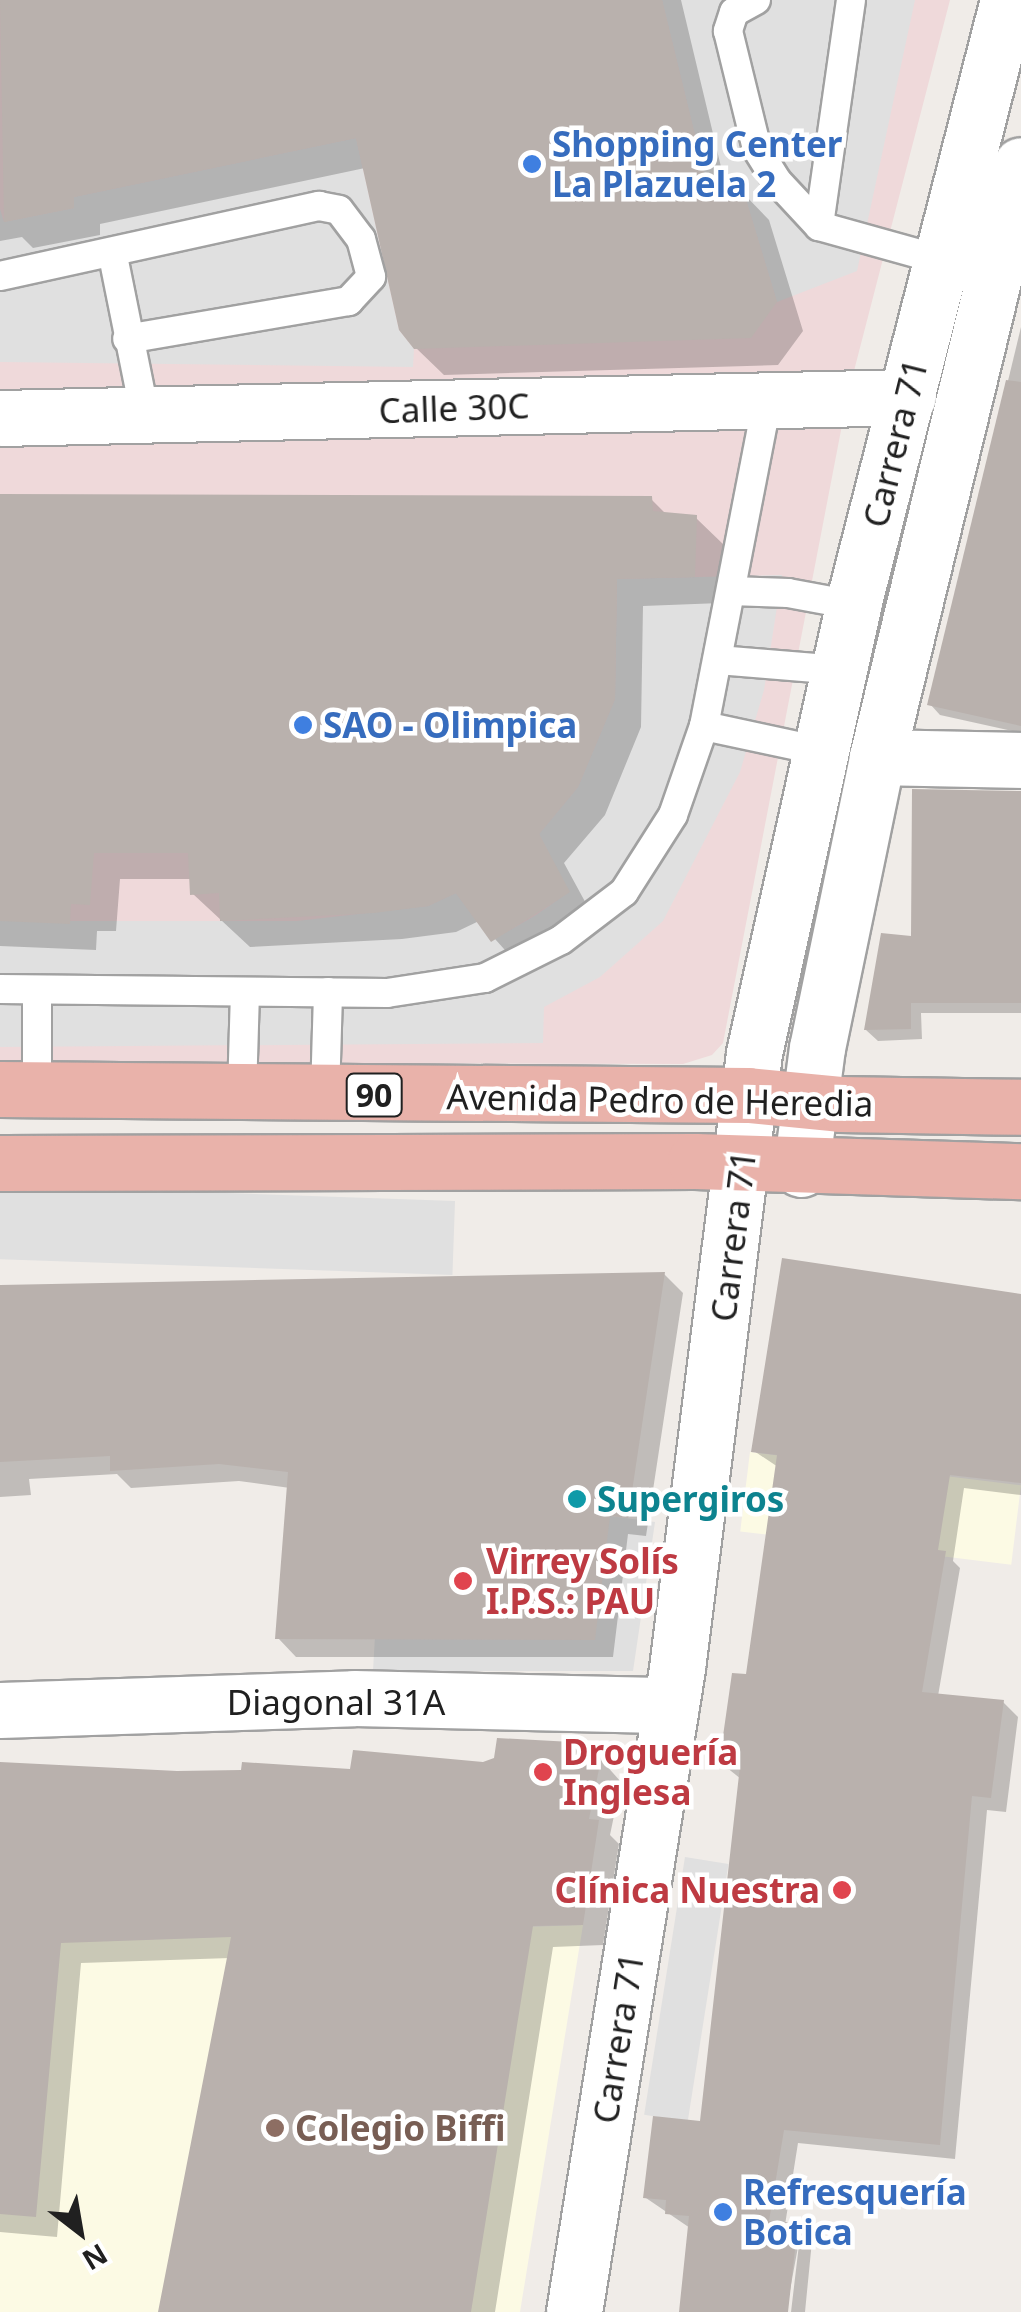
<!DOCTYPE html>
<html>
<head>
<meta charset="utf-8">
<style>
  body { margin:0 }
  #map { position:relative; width:1021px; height:2312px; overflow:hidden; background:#f0ece8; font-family:"Noto Sans",sans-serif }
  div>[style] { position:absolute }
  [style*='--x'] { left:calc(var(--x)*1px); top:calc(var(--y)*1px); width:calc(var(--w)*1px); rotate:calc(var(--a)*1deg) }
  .commercial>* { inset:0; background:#efd9da }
  .education>* { inset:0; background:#fcfae4; transform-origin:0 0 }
  .parking>* { inset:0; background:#e0e0e0; transform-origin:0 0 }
  .shadow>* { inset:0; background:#0003 }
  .building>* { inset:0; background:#b9b1ad }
  .roads { filter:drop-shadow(2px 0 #a1a1a1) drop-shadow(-2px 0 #a1a1a1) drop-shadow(0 2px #a1a1a1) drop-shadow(0 -2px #a1a1a1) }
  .service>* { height:28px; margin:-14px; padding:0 14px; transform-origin:14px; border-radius:14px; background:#fff }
  .minor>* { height:55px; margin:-27.5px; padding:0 27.5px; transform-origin:27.5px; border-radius:27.5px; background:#fff }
  .tertiary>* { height:55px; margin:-27.5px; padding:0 27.5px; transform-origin:27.5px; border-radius:27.5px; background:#fff }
  .trunk>* { height:55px; margin:-27.5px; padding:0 27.5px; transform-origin:27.5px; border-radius:27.5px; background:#e9b2aa }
  .dots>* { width:28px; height:28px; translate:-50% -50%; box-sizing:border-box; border:5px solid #fff; border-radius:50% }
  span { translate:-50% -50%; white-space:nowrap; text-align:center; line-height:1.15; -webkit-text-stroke:9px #fff; paint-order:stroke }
  .shield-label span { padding:2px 8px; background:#fff; border:2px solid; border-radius:8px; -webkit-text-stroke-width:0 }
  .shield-label { font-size:32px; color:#202020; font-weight:700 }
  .shop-label { font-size:35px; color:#366cbe; font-weight:700 }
  .left { translate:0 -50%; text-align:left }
  .street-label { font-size:35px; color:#202020 }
  .culture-label { font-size:35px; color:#0d838f; font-weight:700 }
  .health-label { font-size:35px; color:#be3a42; font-weight:700 }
  .right { translate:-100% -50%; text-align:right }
  .education-label { font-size:35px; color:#785e54; font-weight:700 }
  .north { position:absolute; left:30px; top:2182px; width:100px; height:100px; -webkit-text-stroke:8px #fff; paint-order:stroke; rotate:149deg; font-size:28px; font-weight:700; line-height:40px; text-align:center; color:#202020 }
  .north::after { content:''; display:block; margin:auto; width:35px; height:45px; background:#202020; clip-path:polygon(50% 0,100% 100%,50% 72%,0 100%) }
</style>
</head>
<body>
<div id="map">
  <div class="commercial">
    <i style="clip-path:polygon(0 0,950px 0,848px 394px,723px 1043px,712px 1055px,683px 1064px,0 1062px)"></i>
  </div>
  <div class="education">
    <i style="left:750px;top:1452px;width:273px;height:80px;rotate:7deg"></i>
    <i style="clip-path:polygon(583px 1925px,520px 2312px,0 2312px,0 1944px)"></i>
  </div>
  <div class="parking">
    <i style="clip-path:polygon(662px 0,915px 0,857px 271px,777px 302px,743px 190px,710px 197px)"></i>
    <i style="clip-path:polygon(356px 138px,399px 330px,414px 349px,413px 367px,0 362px,0 209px,4px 222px,74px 208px,74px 197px)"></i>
    <i style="clip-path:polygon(782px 575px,764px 690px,740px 772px,663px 921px,600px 977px,544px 1007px,543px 1043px,0 1047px,0 921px,297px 921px,428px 906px,456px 893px,491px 941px,536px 915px,569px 892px,539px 834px,578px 787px,615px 699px,617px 579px)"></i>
    <i style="left:455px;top:1201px;width:74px;height:455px;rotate:92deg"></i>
    <i style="clip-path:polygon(610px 1516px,655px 1522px,633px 1671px,373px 1671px,375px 1637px)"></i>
    <i style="left:685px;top:1857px;width:44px;height:261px;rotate:9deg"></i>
  </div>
  <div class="shadow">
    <i style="clip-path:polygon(0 0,681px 0,728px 196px,742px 192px,769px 220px,803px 331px,778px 365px,444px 375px,416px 348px,365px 168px,100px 224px,100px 235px,33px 248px,22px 237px,0 241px)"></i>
    <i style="clip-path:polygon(1021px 327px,1021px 733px,940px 715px,930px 704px)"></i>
    <i style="clip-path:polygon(0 496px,651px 499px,667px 515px,696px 518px,724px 545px,721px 603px,643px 606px,641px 727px,605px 815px,564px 863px,595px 920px,520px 967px,479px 921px,456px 932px,402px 939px,250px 947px,193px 894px,192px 879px,120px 879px,116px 931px,97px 931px,96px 950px,0 946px)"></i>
    <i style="clip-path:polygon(1021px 791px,1021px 1013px,921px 1013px,922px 1039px,878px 1041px,866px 1030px,914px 938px)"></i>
    <i style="clip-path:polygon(664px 1274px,683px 1293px,646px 1536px,628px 1534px,613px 1657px,296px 1657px,278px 1638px,290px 1488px,239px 1481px,131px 1488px,117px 1474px,29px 1479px,31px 1495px,0 1497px,0 1289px)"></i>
    <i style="clip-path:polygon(1021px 1297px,1021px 1495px,964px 1488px,953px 1561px,960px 1568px,938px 1696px,1003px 1702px,1018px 1717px,1006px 1812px,987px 1810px,955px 2159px,798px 2143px,785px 2225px,797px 2226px,812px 2241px,805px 2312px,791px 2312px,800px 2236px,786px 2312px,681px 2312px,690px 2228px,646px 2198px,702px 2124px,741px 1779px,721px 1763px,748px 1677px,778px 1467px,754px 1451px)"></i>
    <i style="clip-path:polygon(589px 1746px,621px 1782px,610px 1835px,619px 1844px,603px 1945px,553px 1947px,495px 2312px,161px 2312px,230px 1958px,81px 1963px,57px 2237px,0 2232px,0 1765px,177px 1774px,352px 1772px,483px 1764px)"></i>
  </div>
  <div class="building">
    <i style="clip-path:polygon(0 0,662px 0,710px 197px,743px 190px,777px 302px,751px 338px,414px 349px,399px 330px,356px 138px,74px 197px,74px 208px,4px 222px)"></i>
    <i style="clip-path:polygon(1006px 380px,1021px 382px,1021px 726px,927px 705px)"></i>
    <i style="clip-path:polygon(0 494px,652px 496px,653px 511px,697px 515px,695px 577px,617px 579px,615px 699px,578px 787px,539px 834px,570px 892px,491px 942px,456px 893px,428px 906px,374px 913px,220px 921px,219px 893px,190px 895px,188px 853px,94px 853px,90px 905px,71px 904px,70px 924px,0 921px)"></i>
    <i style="clip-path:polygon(912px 789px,1021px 791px,1021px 1003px,911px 1003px,911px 1029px,864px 1030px,881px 933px,911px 936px)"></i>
    <i style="clip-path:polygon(782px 1258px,1021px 1294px,1021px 1483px,950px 1475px,938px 1550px,946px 1551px,922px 1692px,1004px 1700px,991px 1798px,972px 1796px,940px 2145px,784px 2130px,769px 2221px,798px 2223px,788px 2312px,679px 2312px,689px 2216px,665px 2214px,666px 2200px,643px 2198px,653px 2116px,700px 2121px,740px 1766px,719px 1764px,732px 1673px,746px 1674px,777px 1455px,751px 1452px)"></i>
    <i style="clip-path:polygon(665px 1272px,628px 1518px,610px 1516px,595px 1640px,275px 1639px,288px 1472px,219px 1464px,110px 1471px,110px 1456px,0 1462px,0 1285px)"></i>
    <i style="clip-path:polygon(497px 1738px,590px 1743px,601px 1759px,589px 1819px,599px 1820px,583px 1925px,533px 1926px,471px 2312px,158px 2312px,231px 1937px,61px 1943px,36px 2217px,0 2214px,0 1762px,177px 1771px,241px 1770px,242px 1762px,350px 1769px,353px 1750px,483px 1762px,494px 1758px)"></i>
  </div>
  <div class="roads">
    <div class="service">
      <i style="--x:756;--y:0;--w:25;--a:151"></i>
      <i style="--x:734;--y:12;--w:20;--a:108"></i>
      <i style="--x:728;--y:31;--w:122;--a:76.2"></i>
      <i style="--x:757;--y:149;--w:38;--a:58"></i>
      <i style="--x:777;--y:181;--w:62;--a:47"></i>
      <i style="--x:851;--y:0;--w:228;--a:98.1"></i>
      <i style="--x:819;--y:226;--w:123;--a:15.6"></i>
      <i style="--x:113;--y:256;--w:166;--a:78.6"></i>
      <i style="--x:0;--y:276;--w:327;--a:-12.4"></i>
      <i style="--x:319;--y:206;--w:20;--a:11"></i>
      <i style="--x:339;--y:210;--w:36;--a:53"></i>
      <i style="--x:361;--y:239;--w:39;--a:75"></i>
      <i style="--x:371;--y:277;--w:33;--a:133"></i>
      <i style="--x:349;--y:301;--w:225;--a:170.3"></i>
      <i style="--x:731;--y:591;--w:57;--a:2"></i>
      <i style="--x:788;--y:593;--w:66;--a:10.5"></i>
      <i style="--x:718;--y:660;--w:122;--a:4.7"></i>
      <i style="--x:704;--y:726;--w:120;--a:12.1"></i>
      <i style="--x:0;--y:989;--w:387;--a:0.6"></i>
      <i style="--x:387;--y:993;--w:99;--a:-8.7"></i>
      <i style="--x:485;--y:978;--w:85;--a:-26.6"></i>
      <i style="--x:561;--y:940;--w:79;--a:-37.3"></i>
      <i style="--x:624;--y:892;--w:91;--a:-57.5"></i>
      <i style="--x:673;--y:815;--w:94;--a:-70.8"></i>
      <i style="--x:704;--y:726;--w:335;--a:-79"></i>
      <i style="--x:37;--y:990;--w:99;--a:90"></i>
      <i style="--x:242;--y:1093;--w:101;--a:-88.3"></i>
      <i style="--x:325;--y:1095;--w:103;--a:-88.3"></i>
    </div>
    <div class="minor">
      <i style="--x:0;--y:418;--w:908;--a:-1.32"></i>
      <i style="--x:877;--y:757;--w:144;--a:1.2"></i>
      <i style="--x:0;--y:1710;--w:354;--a:-1.9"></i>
      <i style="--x:354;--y:1698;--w:317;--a:1.3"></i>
    </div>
    <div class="tertiary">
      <i style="--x:801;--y:1169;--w:122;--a:-82.5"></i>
      <i style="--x:817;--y:1048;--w:297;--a:-78.3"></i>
      <i style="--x:877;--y:757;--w:609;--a:-76.33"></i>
      <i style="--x:574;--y:2312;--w:652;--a:-80.91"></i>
      <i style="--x:677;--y:1668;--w:620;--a:-82.86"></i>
      <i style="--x:754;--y:1053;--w:459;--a:-77.5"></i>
      <i style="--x:853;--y:605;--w:625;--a:-75.63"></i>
    </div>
    <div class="trunk">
      <i style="--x:0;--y:1089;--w:748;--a:0.46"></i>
      <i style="--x:748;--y:1095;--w:92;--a:5.6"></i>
      <i style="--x:840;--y:1104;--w:181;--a:0.9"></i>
      <i style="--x:0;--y:1163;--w:695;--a:-0.16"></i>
      <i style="--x:695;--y:1161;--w:326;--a:1.8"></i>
    </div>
  </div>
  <div class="dots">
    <i style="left:532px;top:164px;background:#3f7fe0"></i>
    <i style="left:303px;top:725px;background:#3f7fe0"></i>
    <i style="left:577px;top:1499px;background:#0f9aa8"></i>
    <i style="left:463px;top:1581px;background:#e0444e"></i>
    <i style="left:543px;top:1772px;background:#e0444e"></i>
    <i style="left:842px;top:1890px;background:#e0444e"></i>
    <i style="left:275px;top:2128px;background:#8d6e63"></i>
    <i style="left:723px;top:2212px;background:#3f7fe0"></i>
  </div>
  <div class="shield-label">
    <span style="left:374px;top:1095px">90</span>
  </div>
  <div class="shop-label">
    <span class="left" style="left:552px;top:164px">Shopping Center<br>La Plazuela 2</span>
    <span class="left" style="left:323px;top:725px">SAO - Olimpica</span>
    <span class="left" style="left:743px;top:2212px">Refresquería<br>Botica</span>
  </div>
  <div class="street-label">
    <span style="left:454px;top:408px;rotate:-2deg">Calle 30C</span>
    <span style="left:895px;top:443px;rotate:-76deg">Carrera 71</span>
    <span style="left:660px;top:1100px;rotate:1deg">Avenida Pedro de Heredia</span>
    <span style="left:733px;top:1236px;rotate:-83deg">Carrera 71</span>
    <span style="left:336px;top:1702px">Diagonal 31A</span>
    <span style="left:618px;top:2038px;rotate:-81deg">Carrera 71</span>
  </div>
  <div class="culture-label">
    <span class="left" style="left:597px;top:1499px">Supergiros</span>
  </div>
  <div class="health-label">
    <span class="left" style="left:486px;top:1581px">Virrey Solís<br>I.P.S.: PAU</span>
    <span class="left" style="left:563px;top:1772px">Droguería<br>Inglesa</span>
    <span class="right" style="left:820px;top:1890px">Clínica Nuestra</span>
  </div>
  <div class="education-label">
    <span class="left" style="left:295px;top:2128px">Colegio Biffi</span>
  </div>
  <div class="north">N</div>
</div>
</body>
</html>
